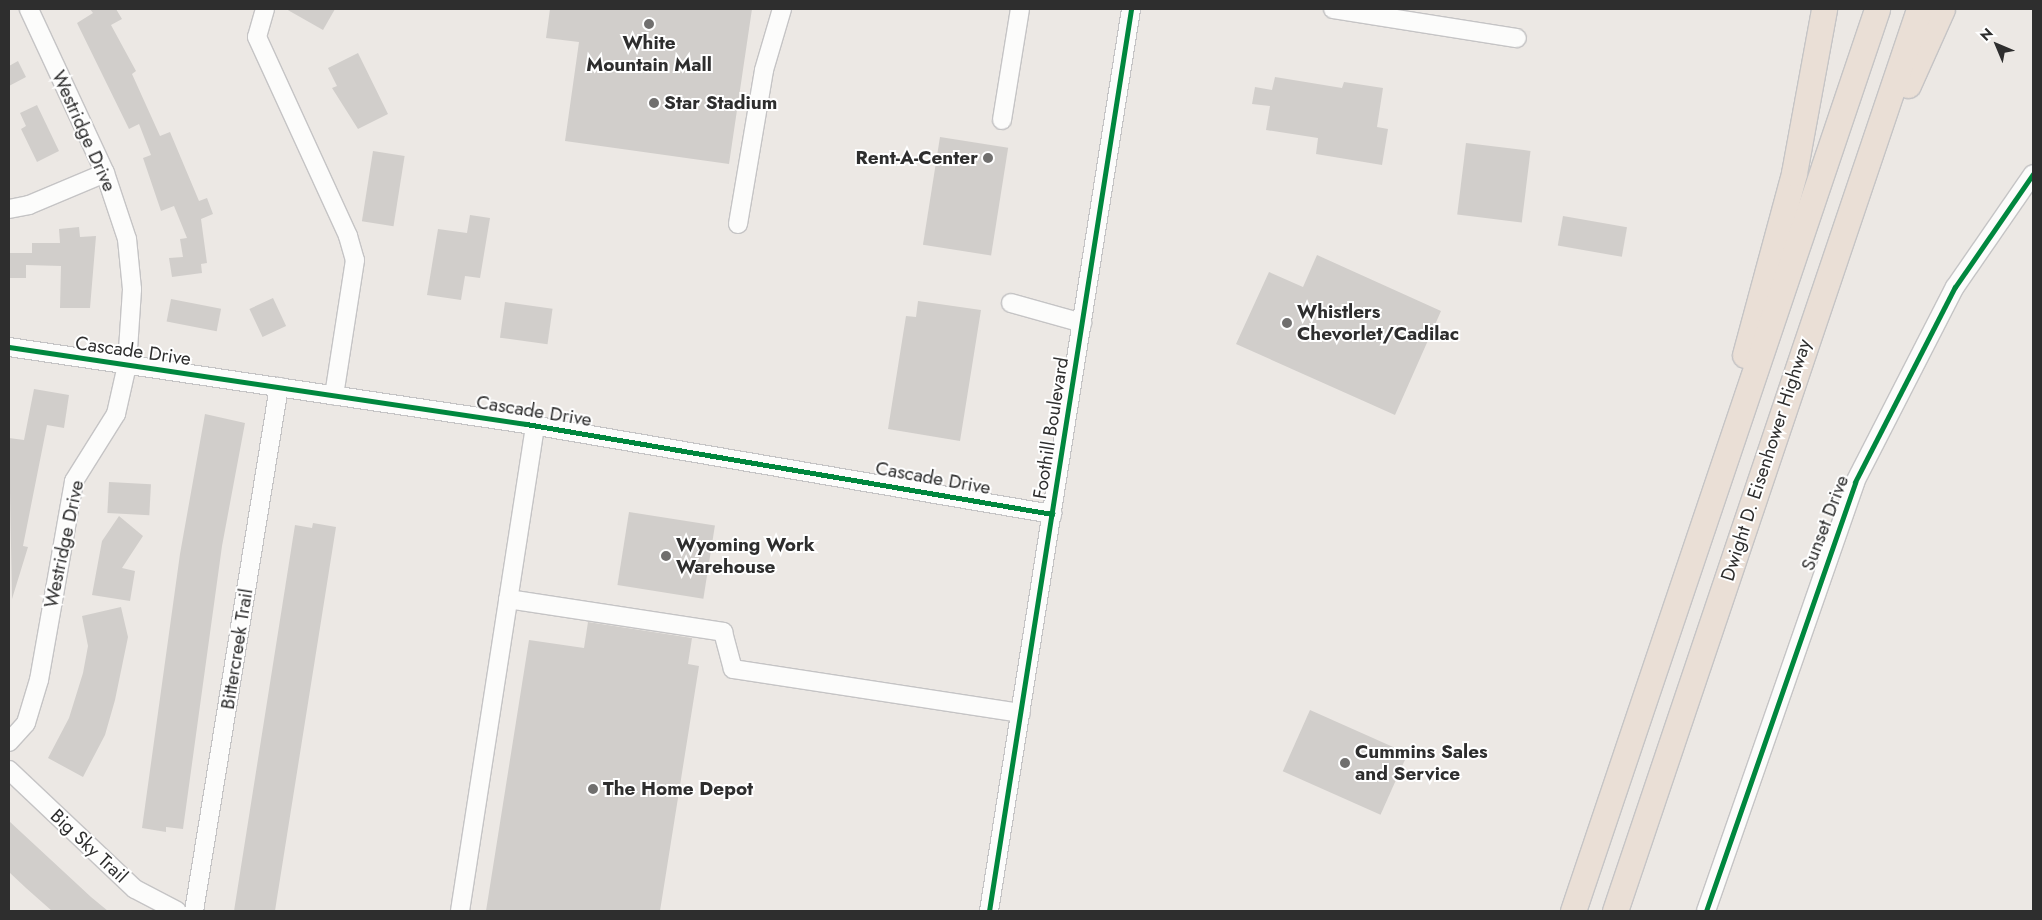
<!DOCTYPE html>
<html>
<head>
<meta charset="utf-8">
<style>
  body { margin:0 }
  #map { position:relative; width:2042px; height:920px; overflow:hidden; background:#ece8e4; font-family:Jost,sans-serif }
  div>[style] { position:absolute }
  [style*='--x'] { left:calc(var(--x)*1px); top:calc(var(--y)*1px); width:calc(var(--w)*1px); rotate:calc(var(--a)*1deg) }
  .building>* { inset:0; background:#d1cecb; transform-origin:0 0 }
  .roads { filter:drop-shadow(1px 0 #c5c4c5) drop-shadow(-1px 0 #c5c4c5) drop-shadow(0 1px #c5c4c5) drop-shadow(0 -1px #c5c4c5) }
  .minor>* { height:18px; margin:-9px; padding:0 9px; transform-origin:9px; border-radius:9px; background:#fcfcfb }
  .highway>* { height:25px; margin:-12.5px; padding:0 12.5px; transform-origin:12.5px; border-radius:12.5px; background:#eadfd6 }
  .cycleway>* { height:5px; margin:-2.5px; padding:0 2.5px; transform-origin:2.5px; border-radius:2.5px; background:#00873e }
  .dots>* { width:14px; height:14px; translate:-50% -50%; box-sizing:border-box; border:2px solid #fff; border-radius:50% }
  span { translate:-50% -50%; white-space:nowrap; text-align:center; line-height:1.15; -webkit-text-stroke:4px #fff; paint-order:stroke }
  .poi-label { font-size:19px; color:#2e2e2e; font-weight:700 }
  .left { translate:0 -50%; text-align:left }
  .right { translate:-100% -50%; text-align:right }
  .street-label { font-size:19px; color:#2e2e2e }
  .frame { position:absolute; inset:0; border:10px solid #2e2e2e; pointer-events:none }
  .north { position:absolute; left:1972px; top:20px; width:50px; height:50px; -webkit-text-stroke:4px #fff; paint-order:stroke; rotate:315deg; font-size:14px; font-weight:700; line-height:20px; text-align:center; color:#2e2e2e }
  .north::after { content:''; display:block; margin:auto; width:18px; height:22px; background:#2e2e2e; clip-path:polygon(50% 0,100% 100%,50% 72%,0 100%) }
</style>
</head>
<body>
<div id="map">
  <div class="building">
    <i style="clip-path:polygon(90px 9px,116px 9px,122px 19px,111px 25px,136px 71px,132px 74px,160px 136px,170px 132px,199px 201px,207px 198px,213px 214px,201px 219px,207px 263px,201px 264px,202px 273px,172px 277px,169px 258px,183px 257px,180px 239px,187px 238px,174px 206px,161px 211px,143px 158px,151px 155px,139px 124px,129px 129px,77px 23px,93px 13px)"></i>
    <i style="clip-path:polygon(286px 9px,335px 9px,323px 30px)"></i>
    <i style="clip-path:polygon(550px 9px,752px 9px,729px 164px,565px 141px,579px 42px,546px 38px)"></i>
    <i style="clip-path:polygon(358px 53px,388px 114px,358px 129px,332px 88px,337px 86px,328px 68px)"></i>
    <i style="clip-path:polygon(18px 61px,26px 77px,9px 86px,9px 66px)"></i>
    <i style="clip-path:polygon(1275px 77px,1342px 88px,1344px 82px,1383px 88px,1377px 127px,1388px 129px,1382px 165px,1316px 154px,1318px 138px,1266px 130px,1270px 106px,1252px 104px,1255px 87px,1272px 90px)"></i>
    <i style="clip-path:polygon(37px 105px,59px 151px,37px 162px,21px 129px,26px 126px,20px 113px)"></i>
    <i style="left:940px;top:137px;width:69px;height:109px;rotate:9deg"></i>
    <i style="left:1466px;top:143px;width:65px;height:72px;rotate:7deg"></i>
    <i style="left:373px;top:151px;width:32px;height:71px;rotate:9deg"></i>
    <i style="clip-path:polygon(470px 215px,490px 218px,480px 278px,465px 276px,461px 300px,427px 295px,438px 229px,467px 233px)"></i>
    <i style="left:1563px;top:216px;width:65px;height:30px;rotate:10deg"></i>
    <i style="clip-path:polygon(79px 227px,80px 237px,96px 236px,90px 308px,60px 308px,61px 266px,26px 265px,26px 278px,9px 278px,9px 253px,32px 253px,32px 243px,60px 243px,59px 229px)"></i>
    <i style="clip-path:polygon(1317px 255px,1441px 311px,1395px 415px,1236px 344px,1269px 272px,1303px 287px)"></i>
    <i style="left:273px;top:298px;width:31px;height:26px;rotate:65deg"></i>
    <i style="left:171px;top:299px;width:51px;height:23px;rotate:11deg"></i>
    <i style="clip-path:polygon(918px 301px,981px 310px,960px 441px,888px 429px,906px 316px,916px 317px)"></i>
    <i style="left:505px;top:302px;width:48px;height:36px;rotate:8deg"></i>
    <i style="clip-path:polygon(34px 389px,69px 395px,64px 428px,47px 425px,23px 546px,28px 547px,12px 599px,9px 438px,24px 440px)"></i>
    <i style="clip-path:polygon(205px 414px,245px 423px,222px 546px,183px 829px,166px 827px,166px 832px,142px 828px,180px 554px)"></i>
    <i style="left:109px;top:482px;width:42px;height:31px;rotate:3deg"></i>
    <i style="left:629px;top:512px;width:87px;height:74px;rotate:9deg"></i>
    <i style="clip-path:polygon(119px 516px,143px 536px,122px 568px,135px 571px,130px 601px,92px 595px,102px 541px)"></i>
    <i style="clip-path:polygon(313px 523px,336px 527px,277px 898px,275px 911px,234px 911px,295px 525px,312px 528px)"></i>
    <i style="clip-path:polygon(121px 607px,128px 637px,115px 700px,105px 735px,83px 777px,48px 758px,69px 718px,83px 673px,88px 646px,82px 616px)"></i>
    <i style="clip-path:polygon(588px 622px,692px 638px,688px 664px,699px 666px,660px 911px,486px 911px,529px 640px,584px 648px)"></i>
    <i style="left:1310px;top:710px;width:107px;height:67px;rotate:24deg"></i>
    <i style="clip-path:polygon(9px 821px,91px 897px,108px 911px,52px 911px,26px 888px,9px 872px)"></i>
  </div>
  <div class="roads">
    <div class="minor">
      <i style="--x:265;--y:9;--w:29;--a:106"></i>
      <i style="--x:257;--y:37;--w:219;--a:65.4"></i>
      <i style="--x:348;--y:236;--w:25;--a:74"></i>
      <i style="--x:355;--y:260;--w:137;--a:98.8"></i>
      <i style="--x:1333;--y:9;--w:186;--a:9"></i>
      <i style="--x:1002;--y:120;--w:112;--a:-80.8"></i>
      <i style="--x:9;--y:209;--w:20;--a:-11"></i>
      <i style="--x:29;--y:205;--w:82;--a:-22.8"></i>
      <i style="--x:738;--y:224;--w:156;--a:-80.4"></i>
      <i style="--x:764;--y:70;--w:64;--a:-73.6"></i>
      <i style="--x:1011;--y:303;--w:74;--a:15.7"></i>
      <i style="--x:9;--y:347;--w:523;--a:8.47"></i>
      <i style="--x:526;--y:424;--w:534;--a:9.71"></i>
      <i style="--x:508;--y:599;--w:218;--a:8.7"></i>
      <i style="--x:723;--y:632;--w:38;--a:75"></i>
      <i style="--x:733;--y:669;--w:291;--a:8.7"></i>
      <i style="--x:9;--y:742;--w:25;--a:-48"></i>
      <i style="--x:26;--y:723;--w:45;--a:-73.2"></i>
      <i style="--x:39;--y:680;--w:202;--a:-80"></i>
      <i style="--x:74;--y:481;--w:79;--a:-57.9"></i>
      <i style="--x:116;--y:414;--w:50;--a:-77.3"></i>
      <i style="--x:127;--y:365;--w:76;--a:-86.2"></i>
      <i style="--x:132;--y:289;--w:50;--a:-95.7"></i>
      <i style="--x:127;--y:239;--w:70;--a:-108.4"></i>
      <i style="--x:105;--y:173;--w:181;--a:-114.9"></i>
      <i style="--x:9;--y:770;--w:173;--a:43.4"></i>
      <i style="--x:135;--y:889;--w:47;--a:27.6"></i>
      <i style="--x:194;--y:911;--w:531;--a:-80.79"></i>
      <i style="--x:460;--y:911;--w:491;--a:-81.2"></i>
      <i style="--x:989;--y:911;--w:913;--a:-81.05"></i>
      <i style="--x:1706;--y:911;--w:454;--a:-70.8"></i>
      <i style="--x:1855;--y:482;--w:219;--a:-62.9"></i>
      <i style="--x:1955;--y:287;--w:137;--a:-55.4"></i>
    </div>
    <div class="highway">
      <i style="--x:1908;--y:85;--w:83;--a:-65.9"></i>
      <i style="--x:1745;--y:355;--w:188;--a:-74.9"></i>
      <i style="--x:1794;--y:173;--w:167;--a:-79.6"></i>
      <i style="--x:1573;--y:911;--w:952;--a:-71.37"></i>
      <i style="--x:1615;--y:911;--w:952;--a:-71.37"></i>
    </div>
  </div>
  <div class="cycleway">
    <i style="--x:9;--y:347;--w:523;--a:8.47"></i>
    <i style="--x:526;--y:424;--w:534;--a:9.71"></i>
    <i style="--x:989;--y:911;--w:913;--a:-81.05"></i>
    <i style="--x:1706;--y:911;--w:454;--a:-70.8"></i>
    <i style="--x:1855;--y:482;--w:219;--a:-62.9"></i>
    <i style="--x:1955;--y:287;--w:137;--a:-55.4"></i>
  </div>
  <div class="dots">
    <i style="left:649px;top:24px;background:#706f6e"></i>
    <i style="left:654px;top:103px;background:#706f6e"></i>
    <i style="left:988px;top:158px;background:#706f6e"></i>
    <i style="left:1287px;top:323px;background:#706f6e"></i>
    <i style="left:666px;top:556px;background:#706f6e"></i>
    <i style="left:1345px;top:763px;background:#706f6e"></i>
    <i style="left:593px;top:789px;background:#706f6e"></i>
  </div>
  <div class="poi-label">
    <span style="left:649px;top:54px">White<br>Mountain Mall</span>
    <span class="left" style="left:664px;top:103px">Star Stadium</span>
    <span class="right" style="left:978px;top:158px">Rent-A-Center</span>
    <span class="left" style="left:1297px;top:323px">Whistlers<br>Chevorlet/Cadilac</span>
    <span class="left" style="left:676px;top:556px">Wyoming Work<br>Warehouse</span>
    <span class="left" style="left:1355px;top:763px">Cummins Sales<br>and Service</span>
    <span class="left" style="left:603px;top:789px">The Home Depot</span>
  </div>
  <div class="street-label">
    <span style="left:84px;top:131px;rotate:66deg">Westridge Drive</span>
    <span style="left:133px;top:351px;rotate:8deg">Cascade Drive</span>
    <span style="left:534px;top:411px;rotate:9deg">Cascade Drive</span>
    <span style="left:1051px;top:428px;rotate:-81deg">Foothill Boulevard</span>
    <span style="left:1766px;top:460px;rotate:-72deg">Dwight D. Eisenhower Highway</span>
    <span style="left:933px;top:478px;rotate:10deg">Cascade Drive</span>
    <span style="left:1825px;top:523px;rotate:-69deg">Sunset Drive</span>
    <span style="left:64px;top:544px;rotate:-78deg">Westridge Drive</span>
    <span style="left:237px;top:649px;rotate:-81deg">Bittercreek Trail</span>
    <span style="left:89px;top:846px;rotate:43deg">Big Sky Trail</span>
  </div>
  <div class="frame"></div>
  <div class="north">N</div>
</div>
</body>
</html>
